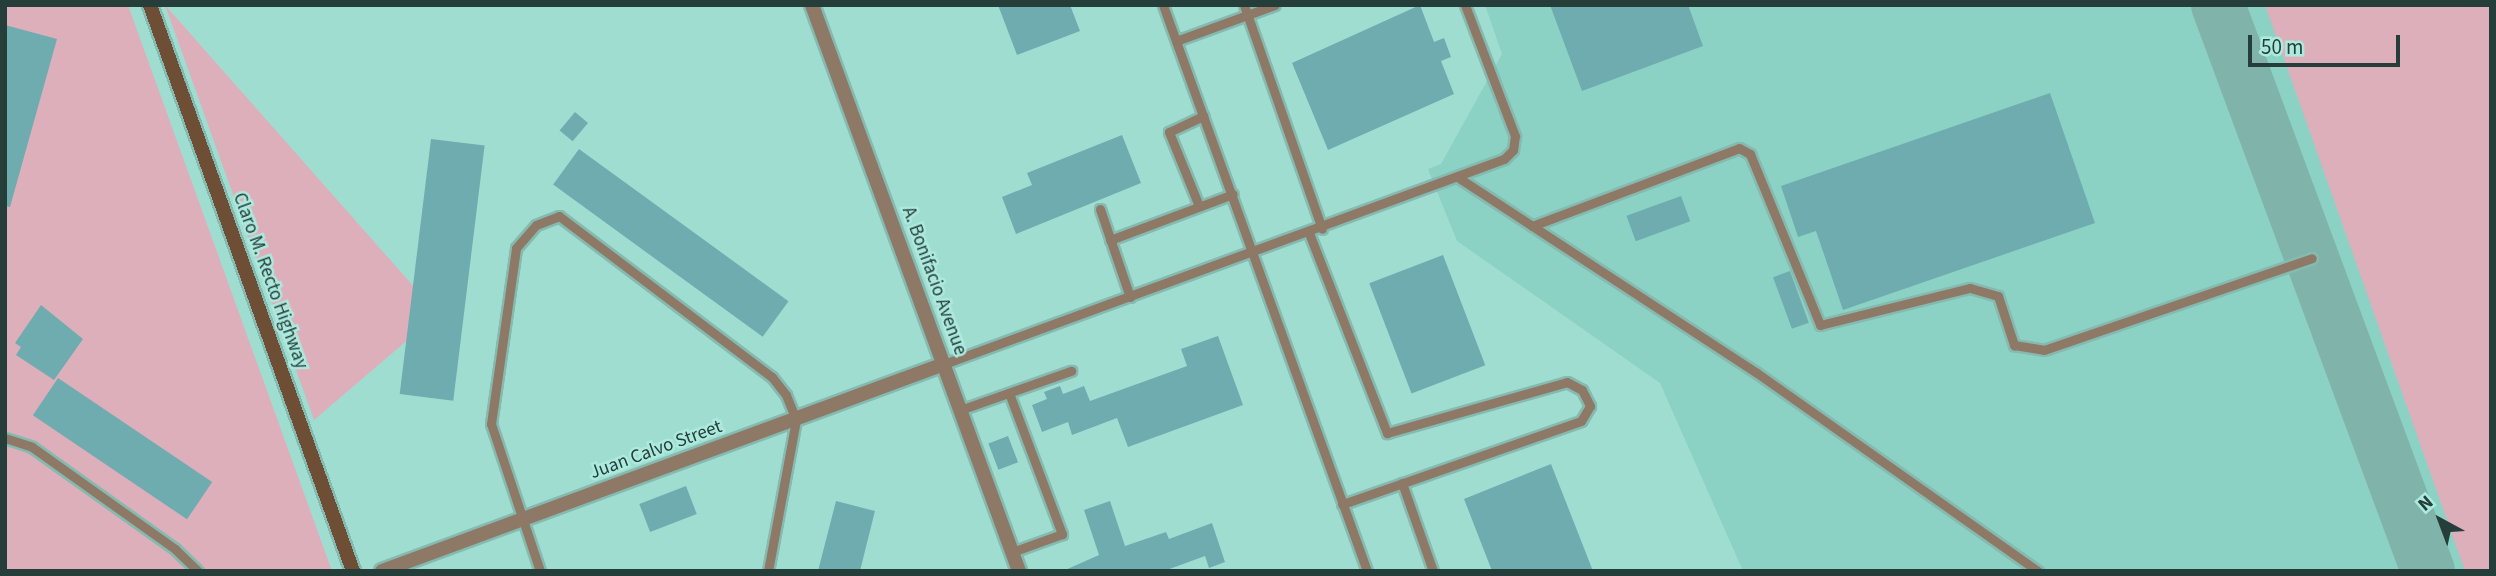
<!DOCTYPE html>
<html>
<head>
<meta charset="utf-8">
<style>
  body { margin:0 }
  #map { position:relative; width:2496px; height:576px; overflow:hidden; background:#a0ddd1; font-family:"Source Sans 3",sans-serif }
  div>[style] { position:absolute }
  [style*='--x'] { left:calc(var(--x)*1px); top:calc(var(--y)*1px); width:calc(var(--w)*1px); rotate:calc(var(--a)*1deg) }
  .built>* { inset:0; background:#8bd2c4 }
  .green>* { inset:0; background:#ddafbb }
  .taxiway>* { height:54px; margin:-27px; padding:0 27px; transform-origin:27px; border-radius:27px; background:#80b4aa }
  .building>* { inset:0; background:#6eacb0; transform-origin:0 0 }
  .roads { filter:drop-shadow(2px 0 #85bab0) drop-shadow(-2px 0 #85bab0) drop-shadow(0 2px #85bab0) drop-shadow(0 -2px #85bab0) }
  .service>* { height:9px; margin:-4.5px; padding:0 4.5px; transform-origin:4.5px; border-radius:4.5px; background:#8e7967 }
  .minor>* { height:14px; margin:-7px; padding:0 7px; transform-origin:7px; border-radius:7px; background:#8e7967 }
  .secondary>* { height:14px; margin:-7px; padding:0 7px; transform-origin:7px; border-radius:7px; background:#6e4f36 }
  span { translate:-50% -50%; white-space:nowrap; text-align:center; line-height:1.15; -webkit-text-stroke:5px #adeade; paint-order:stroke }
  .street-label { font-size:19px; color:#253e39 }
  .frame { position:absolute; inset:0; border:7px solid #253e39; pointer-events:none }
  .north { position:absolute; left:2405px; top:485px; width:70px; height:70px; -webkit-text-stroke:5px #adeade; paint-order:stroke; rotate:319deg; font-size:19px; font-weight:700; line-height:28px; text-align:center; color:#253e39 }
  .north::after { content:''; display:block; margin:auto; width:24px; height:32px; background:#253e39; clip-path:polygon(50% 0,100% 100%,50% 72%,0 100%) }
  .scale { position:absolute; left:2248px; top:35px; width:152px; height:32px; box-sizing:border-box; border:4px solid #253e39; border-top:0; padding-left:9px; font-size:21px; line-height:24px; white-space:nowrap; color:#253e39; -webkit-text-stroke:5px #adeade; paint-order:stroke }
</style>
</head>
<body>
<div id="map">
  <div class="built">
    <i style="clip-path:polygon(1485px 5px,2491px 5px,2491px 571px,1743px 571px,1660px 383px,1457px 241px,1428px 169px,1441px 164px,1502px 54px)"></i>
  </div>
  <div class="green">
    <i style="clip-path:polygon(5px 5px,128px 5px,332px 571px,5px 571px)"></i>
    <i style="clip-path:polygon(165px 5px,438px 314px,314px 420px)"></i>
    <i style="clip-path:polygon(2265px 5px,2491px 5px,2491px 571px,2465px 571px)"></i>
  </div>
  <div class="taxiway">
    <i style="--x:2218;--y:5;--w:604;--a:69.64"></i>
  </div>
  <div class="building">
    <i style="clip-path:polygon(998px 5px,1070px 5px,1080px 31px,1017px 55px)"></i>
    <i style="clip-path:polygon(1420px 5px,1434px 42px,1444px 38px,1451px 57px,1441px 61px,1454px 94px,1328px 150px,1292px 63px)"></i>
    <i style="clip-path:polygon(1550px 5px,1688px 5px,1703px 46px,1582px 91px)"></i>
    <i style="clip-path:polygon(5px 25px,57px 39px,10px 207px,5px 206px)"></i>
    <i style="clip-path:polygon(2050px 93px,2095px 223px,1843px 310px,1816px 231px,1798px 237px,1781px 186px)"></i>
    <i style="left:575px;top:112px;width:17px;height:24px;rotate:40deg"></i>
    <i style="clip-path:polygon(1122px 135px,1141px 183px,1016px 234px,1002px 197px,1032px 185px,1027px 173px)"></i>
    <i style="left:431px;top:139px;width:54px;height:257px;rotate:7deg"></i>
    <i style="left:579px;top:149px;width:259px;height:44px;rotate:36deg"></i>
    <i style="left:1681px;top:196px;width:27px;height:58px;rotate:70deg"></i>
    <i style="left:1443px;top:255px;width:118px;height:79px;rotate:69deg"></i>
    <i style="left:1790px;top:271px;width:55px;height:18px;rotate:70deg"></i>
    <i style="clip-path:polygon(41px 305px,83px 339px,54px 380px,16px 355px,21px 347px,15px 343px)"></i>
    <i style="clip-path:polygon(1218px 336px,1243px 405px,1128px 447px,1117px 418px,1072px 435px,1068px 422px,1042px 432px,1032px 405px,1047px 399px,1044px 392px,1060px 386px,1063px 394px,1084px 386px,1090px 401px,1187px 366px,1181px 349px)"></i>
    <i style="left:58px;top:378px;width:186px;height:45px;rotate:34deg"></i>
    <i style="left:1008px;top:436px;width:28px;height:21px;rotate:69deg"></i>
    <i style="clip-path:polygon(1551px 464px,1593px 571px,1492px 571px,1464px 499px)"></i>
    <i style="left:686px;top:486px;width:30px;height:50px;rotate:69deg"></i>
    <i style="clip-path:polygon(836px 501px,875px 511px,860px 571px,818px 571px)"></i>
    <i style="clip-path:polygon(1110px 501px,1125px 546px,1166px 532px,1169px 539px,1212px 523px,1225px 562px,1209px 568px,1205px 556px,1164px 571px,1063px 571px,1099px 555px,1084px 510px)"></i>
  </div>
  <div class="roads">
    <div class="service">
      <i style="--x:1163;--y:5;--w:602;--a:70.18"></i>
      <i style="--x:1244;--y:5;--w:237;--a:70.8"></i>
      <i style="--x:1176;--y:41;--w:105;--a:-20"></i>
      <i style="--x:1459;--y:178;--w:356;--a:33.2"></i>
      <i style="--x:1757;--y:373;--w:344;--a:35.2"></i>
      <i style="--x:1199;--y:206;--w:80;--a:-112.1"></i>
      <i style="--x:1169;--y:132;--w:38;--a:-25"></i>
      <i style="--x:1100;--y:209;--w:93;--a:71.2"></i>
      <i style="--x:1532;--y:226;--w:221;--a:-20.6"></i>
      <i style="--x:1739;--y:148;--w:13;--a:29"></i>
      <i style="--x:1750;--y:154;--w:185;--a:67.7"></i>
      <i style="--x:1820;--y:325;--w:154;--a:-13.9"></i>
      <i style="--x:1970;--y:288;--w:29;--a:16"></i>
      <i style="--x:1998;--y:296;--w:52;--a:71.9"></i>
      <i style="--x:2014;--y:345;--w:30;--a:9"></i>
      <i style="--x:2044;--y:350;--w:283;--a:-18.9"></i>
      <i style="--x:1309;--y:233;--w:215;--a:68.7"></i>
      <i style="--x:1387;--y:433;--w:187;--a:-15.8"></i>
      <i style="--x:1567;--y:382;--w:17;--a:28"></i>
      <i style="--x:1582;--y:390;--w:18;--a:63"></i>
      <i style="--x:1590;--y:406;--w:17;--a:121"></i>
      <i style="--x:1581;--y:421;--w:253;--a:160.8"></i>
      <i style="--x:1110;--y:240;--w:131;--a:-20.5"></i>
      <i style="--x:944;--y:364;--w:596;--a:-20.11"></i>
      <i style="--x:1504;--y:159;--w:13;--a:-45"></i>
      <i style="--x:1513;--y:150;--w:14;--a:-82"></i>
      <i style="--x:1515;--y:136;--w:140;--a:-110.9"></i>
      <i style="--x:1009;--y:393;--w:151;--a:69.4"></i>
      <i style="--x:1062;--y:534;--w:53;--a:160.2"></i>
      <i style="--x:960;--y:410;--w:118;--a:-19.4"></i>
      <i style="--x:5;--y:438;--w:28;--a:18"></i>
      <i style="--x:32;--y:447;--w:176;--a:35.5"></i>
      <i style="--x:175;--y:549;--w:32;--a:44"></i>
      <i style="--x:1402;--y:483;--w:93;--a:70.6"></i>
      <i style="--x:540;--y:571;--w:155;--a:-108.4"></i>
      <i style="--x:491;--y:424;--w:178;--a:-81.9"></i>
      <i style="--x:516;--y:248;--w:30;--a:-49"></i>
      <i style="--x:536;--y:225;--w:25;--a:-21"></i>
      <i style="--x:559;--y:216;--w:267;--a:37.1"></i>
      <i style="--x:772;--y:377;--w:23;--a:52"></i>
      <i style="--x:786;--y:395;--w:27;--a:68"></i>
      <i style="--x:796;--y:420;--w:154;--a:100.5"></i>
    </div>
    <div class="minor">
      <i style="--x:812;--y:5;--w:603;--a:69.91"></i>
      <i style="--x:382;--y:571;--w:599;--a:-20.22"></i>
    </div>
    <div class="secondary">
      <i style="--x:150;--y:5;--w:601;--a:70.27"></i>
    </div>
  </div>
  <div class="street-label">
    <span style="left:270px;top:281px;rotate:70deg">Claro M. Recto Highway</span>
    <span style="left:934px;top:281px;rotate:70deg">A. Bonifacio Avenue</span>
    <span style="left:656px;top:450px;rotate:-20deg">Juan Calvo Street</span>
  </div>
  <div class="frame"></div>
  <div class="north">N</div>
  <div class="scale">50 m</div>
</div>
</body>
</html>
